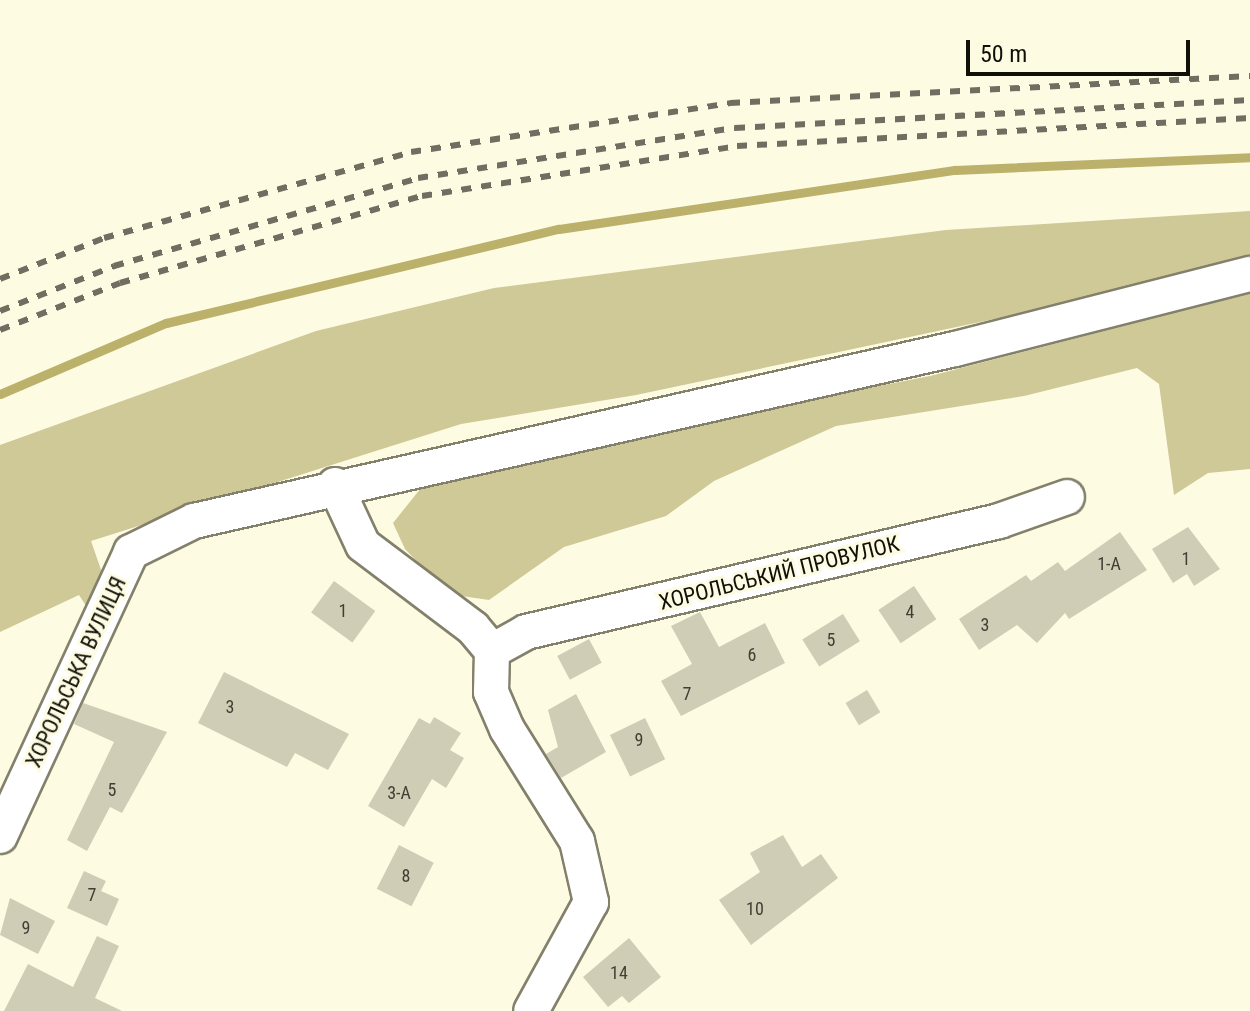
<!DOCTYPE html>
<html>
<head>
<meta charset="utf-8">
<style>
  body { margin:0 }
  #map { position:relative; width:1250px; height:1011px; overflow:hidden; background:#fefbe3; font-family:"Roboto Condensed",sans-serif }
  div>[style] { position:absolute }
  [style*='--x'] { left:calc(var(--x)*1px); top:calc(var(--y)*1px); width:calc(var(--w)*1px); rotate:calc(var(--a)*1deg) }
  .green>* { inset:0; background:#cfc897 }
  .stream>* { height:9px; margin:-4.5px; padding:0 4.5px; transform-origin:4.5px; border-radius:4.5px; background:#bbb16b }
  .building>* { inset:0; background:#d0cdb6; transform-origin:0 0 }
  .roads { filter:drop-shadow(2px 0 #83806b) drop-shadow(-2px 0 #83806b) drop-shadow(0 2px #83806b) drop-shadow(0 -2px #83806b) }
  .street>* { height:34px; margin:-17px; padding:0 17px; transform-origin:17px; border-radius:17px; background:#fff }
  .rail>* { height:6px; margin-top:-3px; transform-origin:0; background:repeating-linear-gradient(90deg,#706e60 0 10px,transparent 0 20px) }
  span { translate:-50% -50%; white-space:nowrap; text-align:center; line-height:1.15; -webkit-text-stroke:6px #fefbe3; paint-order:stroke }
  .number-label { font-size:18px; color:#413f34 }
  .number-label span { -webkit-text-stroke-width:0 }
  .street-label { font-size:22px; color:#111008 }
  .scale { position:absolute; left:966px; top:40px; width:224px; height:36px; box-sizing:border-box; border:4px solid #111008; border-top:0; padding-left:10px; font-size:24px; line-height:28px; white-space:nowrap; color:#111008; -webkit-text-stroke:6px #fefbe3; paint-order:stroke }
</style>
</head>
<body>
<div id="map">
  <div class="green">
    <i style="clip-path:polygon(1250px 211px,1250px 265px,636px 395px,461px 424px,91px 541px,107px 587px,92px 615px,79px 595px,0 632px,0 445px,316px 331px,494px 288px,946px 230px)"></i>
    <i style="clip-path:polygon(1250px 293px,1250px 469px,1208px 473px,1174px 495px,1159px 384px,1137px 368px,1024px 396px,836px 426px,714px 481px,666px 516px,564px 547px,489px 600px,448px 594px,405px 549px,393px 523px,421px 488px,512px 457px,930px 376px)"></i>
  </div>
  <div class="stream">
    <i style="--x:0;--y:394;--w:181;--a:-23.2"></i>
    <i style="--x:166;--y:323;--w:404;--a:-13.5"></i>
    <i style="--x:559;--y:229;--w:400;--a:-8.5"></i>
    <i style="--x:955;--y:170;--w:295;--a:-2.5"></i>
  </div>
  <div class="building">
    <i style="clip-path:polygon(1188px 527px,1220px 569px,1194px 586px,1187px 574px,1173px 583px,1152px 549px)"></i>
    <i style="clip-path:polygon(1120px 532px,1147px 570px,1069px 619px,1065px 613px,1037px 643px,1017px 625px,979px 650px,959px 619px,1026px 575px,1031px 581px,1058px 562px,1065px 571px)"></i>
    <i style="left:334px;top:581px;width:51px;height:39px;rotate:36deg"></i>
    <i style="left:914px;top:586px;width:40px;height:43px;rotate:56deg"></i>
    <i style="clip-path:polygon(700px 612px,719px 647px,765px 623px,785px 663px,681px 716px,661px 681px,692px 664px,671px 626px)"></i>
    <i style="left:843px;top:614px;width:32px;height:48px;rotate:58deg"></i>
    <i style="left:589px;top:639px;width:27px;height:36px;rotate:62deg"></i>
    <i style="clip-path:polygon(224px 672px,349px 734px,328px 770px,295px 753px,287px 767px,198px 723px)"></i>
    <i style="left:867px;top:690px;width:26px;height:25px;rotate:59deg"></i>
    <i style="clip-path:polygon(576px 694px,606px 752px,561px 778px,546px 754px,558px 747px,548px 710px)"></i>
    <i style="clip-path:polygon(83px 703px,167px 732px,122px 813px,110px 807px,87px 851px,67px 840px,114px 742px,74px 724px)"></i>
    <i style="clip-path:polygon(434px 717px,461px 733px,450px 750px,464px 758px,446px 788px,432px 779px,404px 827px,368px 806px,419px 718px,430px 724px)"></i>
    <i style="left:645px;top:718px;width:46px;height:39px;rotate:64deg"></i>
    <i style="clip-path:polygon(783px 835px,802px 867px,821px 854px,838px 878px,751px 945px,719px 900px,760px 872px,750px 853px)"></i>
    <i style="left:399px;top:845px;width:39px;height:49px;rotate:27deg"></i>
    <i style="clip-path:polygon(84px 871px,106px 881px,101px 891px,119px 899px,107px 926px,67px 908px)"></i>
    <i style="clip-path:polygon(10px 898px,55px 921px,38px 954px,0 935px)"></i>
    <i style="clip-path:polygon(97px 936px,119px 946px,95px 998px,122px 1011px,4px 1011px,28px 964px,73px 987px)"></i>
    <i style="clip-path:polygon(629px 938px,661px 977px,629px 1003px,622px 996px,608px 1007px,583px 977px)"></i>
  </div>
  <div class="roads">
    <div class="street">
      <i style="--x:335;--y:485;--w:66;--a:65"></i>
      <i style="--x:363;--y:545;--w:138;--a:37"></i>
      <i style="--x:473;--y:628;--w:30;--a:50"></i>
      <i style="--x:492;--y:651;--w:41;--a:91.4"></i>
      <i style="--x:491;--y:692;--w:40;--a:66.6"></i>
      <i style="--x:507;--y:729;--w:132;--a:58"></i>
      <i style="--x:577;--y:841;--w:63;--a:77.1"></i>
      <i style="--x:591;--y:902;--w:124;--a:118.8"></i>
      <i style="--x:492;--y:651;--w:39;--a:-29"></i>
      <i style="--x:526;--y:632;--w:486;--a:-13.2"></i>
      <i style="--x:999;--y:521;--w:72;--a:-19.4"></i>
      <i style="--x:0;--y:836;--w:313;--a:-65.2"></i>
      <i style="--x:131;--y:552;--w:70;--a:-26.2"></i>
      <i style="--x:194;--y:521;--w:780;--a:-12.74"></i>
      <i style="--x:955;--y:349;--w:304;--a:-14.3"></i>
    </div>
  </div>
  <div class="rail">
    <i style="--x:0;--y:279;--w:112;--a:-21.5"></i>
    <i style="--x:104;--y:238;--w:319;--a:-15.6"></i>
    <i style="--x:411;--y:152;--w:323;--a:-8.7"></i>
    <i style="--x:730;--y:103;--w:521;--a:-2.97"></i>
    <i style="--x:0;--y:311;--w:123;--a:-21.5"></i>
    <i style="--x:114;--y:266;--w:316;--a:-16.1"></i>
    <i style="--x:418;--y:178;--w:321;--a:-9"></i>
    <i style="--x:735;--y:128;--w:516;--a:-3.11"></i>
    <i style="--x:0;--y:330;--w:129;--a:-21.4"></i>
    <i style="--x:120;--y:283;--w:314;--a:-16.1"></i>
    <i style="--x:422;--y:196;--w:319;--a:-9"></i>
    <i style="--x:737;--y:146;--w:514;--a:-3.12"></i>
  </div>
  <div class="number-label">
    <span style="left:1186px;top:559px">1</span>
    <span style="left:1109px;top:564px">1-А</span>
    <span style="left:343px;top:611px">1</span>
    <span style="left:910px;top:612px">4</span>
    <span style="left:985px;top:625px">3</span>
    <span style="left:831px;top:640px">5</span>
    <span style="left:752px;top:655px">6</span>
    <span style="left:687px;top:694px">7</span>
    <span style="left:230px;top:707px">3</span>
    <span style="left:639px;top:740px">9</span>
    <span style="left:112px;top:790px">5</span>
    <span style="left:399px;top:793px">3-А</span>
    <span style="left:406px;top:876px">8</span>
    <span style="left:92px;top:895px">7</span>
    <span style="left:755px;top:909px">10</span>
    <span style="left:26px;top:928px">9</span>
    <span style="left:619px;top:973px">14</span>
  </div>
  <div class="street-label">
    <span style="left:779px;top:573px;rotate:-14deg">ХОРОЛЬСЬКИЙ ПРОВУЛОК</span>
    <span style="left:76px;top:672px;rotate:-65deg">ХОРОЛЬСЬКА ВУЛИЦЯ</span>
  </div>
  <div class="scale">50 m</div>
</div>
</body>
</html>
